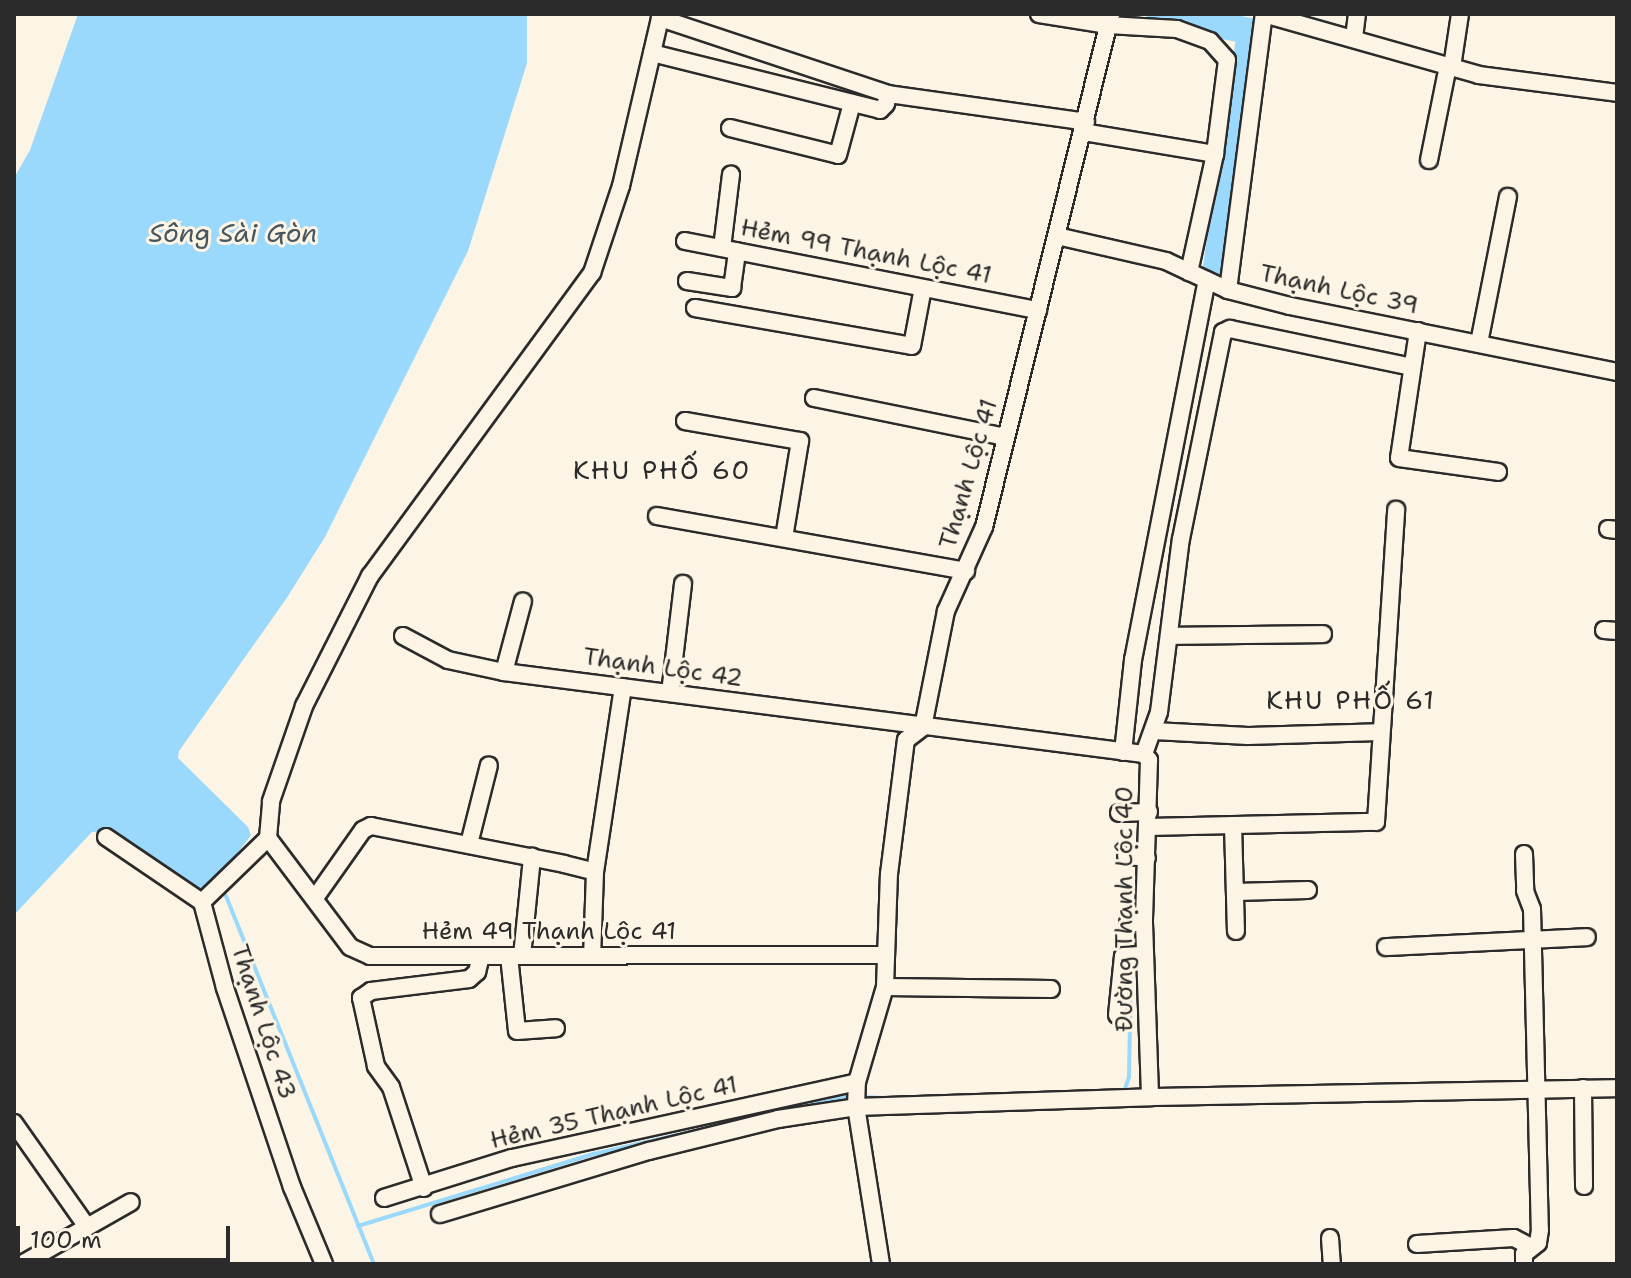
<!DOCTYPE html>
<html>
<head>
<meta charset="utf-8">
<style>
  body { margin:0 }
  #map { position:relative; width:1631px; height:1278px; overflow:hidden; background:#fcf5e5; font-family:"Shantell Sans",sans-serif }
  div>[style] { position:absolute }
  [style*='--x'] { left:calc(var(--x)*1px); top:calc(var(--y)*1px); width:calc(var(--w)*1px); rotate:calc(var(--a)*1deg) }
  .water>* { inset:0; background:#9ad8fc }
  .stream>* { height:4px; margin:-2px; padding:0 2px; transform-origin:2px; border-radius:2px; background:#9ad8fc }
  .river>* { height:26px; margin:-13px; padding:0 13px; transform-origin:13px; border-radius:13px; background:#9ad8fc }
  .roads { filter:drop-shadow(2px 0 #2b2b2b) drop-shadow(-2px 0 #2b2b2b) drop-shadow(0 2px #2b2b2b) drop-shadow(0 -2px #2b2b2b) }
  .street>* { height:16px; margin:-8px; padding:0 8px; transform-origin:8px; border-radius:8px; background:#fcf5e5 }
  span { translate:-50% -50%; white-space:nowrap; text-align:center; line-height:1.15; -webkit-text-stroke:6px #fcf5e5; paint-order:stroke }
  .street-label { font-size:24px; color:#2b2b2b }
  .water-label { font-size:26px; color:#47565f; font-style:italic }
  .neighbourhood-label { font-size:26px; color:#2b2b2b; letter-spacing:2px }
  .frame { position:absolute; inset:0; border:16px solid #2b2b2b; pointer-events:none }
  .scale { position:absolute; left:16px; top:1226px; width:214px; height:36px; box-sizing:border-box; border:4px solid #2b2b2b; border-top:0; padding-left:10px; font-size:24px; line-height:28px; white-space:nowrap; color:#2b2b2b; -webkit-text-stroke:6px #fcf5e5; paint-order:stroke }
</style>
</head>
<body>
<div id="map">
  <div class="water">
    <i style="clip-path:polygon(78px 14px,527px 14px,527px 63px,468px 251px,325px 537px,286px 599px,179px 751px,178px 758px,248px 827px,251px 835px,234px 858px,202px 888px,188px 887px,107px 831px,92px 832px,14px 915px,14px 178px,30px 150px)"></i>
  </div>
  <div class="stream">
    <i style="--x:226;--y:896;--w:397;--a:68.1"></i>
    <i style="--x:1119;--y:1093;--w:7;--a:-34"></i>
    <i style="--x:1125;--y:1089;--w:13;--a:-72"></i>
    <i style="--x:1129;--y:1077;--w:111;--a:-89"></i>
    <i style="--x:859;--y:1097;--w:27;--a:2"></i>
    <i style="--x:358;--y:1226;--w:247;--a:-17"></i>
    <i style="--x:594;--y:1154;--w:262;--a:-12.8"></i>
  </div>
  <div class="river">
    <i style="--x:1159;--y:14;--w:93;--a:10.6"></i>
    <i style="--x:1250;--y:31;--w:239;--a:98.2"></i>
  </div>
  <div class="roads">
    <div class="street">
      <i style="--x:1039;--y:14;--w:70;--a:9.1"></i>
      <i style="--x:1108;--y:25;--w:69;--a:3.3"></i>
      <i style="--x:1177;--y:29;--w:35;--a:20"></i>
      <i style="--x:1210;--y:41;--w:25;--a:48"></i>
      <i style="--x:1227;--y:60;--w:95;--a:97.3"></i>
      <i style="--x:1215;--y:154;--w:121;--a:102.4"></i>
      <i style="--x:1264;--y:14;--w:223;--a:15.8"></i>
      <i style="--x:1479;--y:75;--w:139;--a:7.4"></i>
      <i style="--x:660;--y:18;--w:240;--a:18.4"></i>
      <i style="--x:888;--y:94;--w:200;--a:8"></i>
      <i style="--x:1354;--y:38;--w:24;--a:-83"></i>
      <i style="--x:652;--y:53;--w:235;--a:14"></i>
      <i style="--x:880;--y:110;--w:8;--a:-45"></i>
      <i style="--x:886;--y:104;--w:10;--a:-79"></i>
      <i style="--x:1452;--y:67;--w:54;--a:-81.4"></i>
      <i style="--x:730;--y:128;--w:111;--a:14"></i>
      <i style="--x:838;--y:155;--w:54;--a:-74.9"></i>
      <i style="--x:1083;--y:132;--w:134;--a:9.5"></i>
      <i style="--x:1429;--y:160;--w:96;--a:-78.6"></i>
      <i style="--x:1057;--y:236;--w:112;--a:12.9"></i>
      <i style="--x:1166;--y:261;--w:68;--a:25.1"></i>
      <i style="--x:1228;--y:290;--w:64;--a:14.5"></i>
      <i style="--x:1290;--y:306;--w:334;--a:11.4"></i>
      <i style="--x:685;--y:241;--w:360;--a:11.1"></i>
      <i style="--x:722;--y:248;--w:74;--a:-83"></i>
      <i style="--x:687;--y:281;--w:46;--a:8.8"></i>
      <i style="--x:732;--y:288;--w:37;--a:-82"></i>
      <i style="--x:1228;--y:290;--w:278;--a:-82.6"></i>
      <i style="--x:695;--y:308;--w:220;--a:9.9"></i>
      <i style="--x:912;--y:346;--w:59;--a:-79.3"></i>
      <i style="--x:1418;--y:331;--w:128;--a:98.5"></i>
      <i style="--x:1399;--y:458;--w:100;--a:8"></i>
      <i style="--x:1479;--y:343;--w:149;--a:-78.8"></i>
      <i style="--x:814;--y:398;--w:196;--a:11.5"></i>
      <i style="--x:685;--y:421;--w:117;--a:9.9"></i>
      <i style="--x:800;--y:441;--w:98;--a:99.4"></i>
      <i style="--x:657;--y:516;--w:314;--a:10.1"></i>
      <i style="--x:1608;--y:529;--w:9;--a:6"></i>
      <i style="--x:1604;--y:630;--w:13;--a:4"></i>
      <i style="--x:403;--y:636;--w:51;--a:28.1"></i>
      <i style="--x:448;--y:660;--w:57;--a:12.1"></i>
      <i style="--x:504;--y:672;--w:645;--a:7.3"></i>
      <i style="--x:1144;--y:754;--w:8;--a:50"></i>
      <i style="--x:1149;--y:760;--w:163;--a:91.8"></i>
      <i style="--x:1144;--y:923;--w:174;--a:88"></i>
      <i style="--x:1150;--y:1097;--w:467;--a:-1.1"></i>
      <i style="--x:1169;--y:636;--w:154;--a:-0.7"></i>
      <i style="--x:504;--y:672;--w:73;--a:-75"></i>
      <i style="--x:670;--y:693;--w:110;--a:-83.2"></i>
      <i style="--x:1154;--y:731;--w:94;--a:3"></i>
      <i style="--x:1248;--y:736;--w:131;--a:-1.7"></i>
      <i style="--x:1123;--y:752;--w:93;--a:-83.8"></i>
      <i style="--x:1133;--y:660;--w:387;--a:-79"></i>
      <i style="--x:1144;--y:754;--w:45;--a:-70.3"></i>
      <i style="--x:1159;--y:712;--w:174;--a:-82.8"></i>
      <i style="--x:1181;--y:539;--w:211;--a:-78.5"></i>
      <i style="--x:1223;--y:332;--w:8;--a:-23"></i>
      <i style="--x:1230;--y:329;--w:186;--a:11.8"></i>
      <i style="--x:1119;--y:813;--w:30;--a:-2"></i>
      <i style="--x:1233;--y:825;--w:106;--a:88.4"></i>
      <i style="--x:1148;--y:827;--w:228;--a:-1.3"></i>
      <i style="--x:1376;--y:822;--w:313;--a:-86.3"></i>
      <i style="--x:106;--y:837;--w:116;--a:34.1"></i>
      <i style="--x:202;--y:902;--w:89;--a:75"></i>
      <i style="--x:225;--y:988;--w:210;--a:71.4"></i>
      <i style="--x:292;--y:1187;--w:83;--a:67.4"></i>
      <i style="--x:268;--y:838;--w:136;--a:53"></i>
      <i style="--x:350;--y:947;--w:22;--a:24"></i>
      <i style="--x:370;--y:956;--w:516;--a:-0.11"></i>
      <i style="--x:469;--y:844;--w:81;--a:-75.8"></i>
      <i style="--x:1524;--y:854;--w:37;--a:88"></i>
      <i style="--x:1525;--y:891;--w:19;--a:69"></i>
      <i style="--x:1532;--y:909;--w:321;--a:88.6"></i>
      <i style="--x:1540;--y:1230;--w:13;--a:99"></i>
      <i style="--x:1538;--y:1243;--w:18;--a:142"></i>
      <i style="--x:1524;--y:1254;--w:10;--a:90"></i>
      <i style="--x:1126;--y:856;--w:21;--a:5"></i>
      <i style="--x:595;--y:872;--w:187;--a:-81.4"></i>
      <i style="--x:1235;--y:892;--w:73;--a:-1.6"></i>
      <i style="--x:315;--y:898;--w:83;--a:-54.8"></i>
      <i style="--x:363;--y:830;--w:9;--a:-27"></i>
      <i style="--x:371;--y:826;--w:197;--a:11.1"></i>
      <i style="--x:564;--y:864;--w:32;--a:14"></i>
      <i style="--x:595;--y:872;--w:84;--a:92"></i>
      <i style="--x:202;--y:902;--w:92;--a:-44.1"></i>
      <i style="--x:268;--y:838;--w:37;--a:-85"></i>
      <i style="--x:271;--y:801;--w:101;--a:-70.8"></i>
      <i style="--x:304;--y:706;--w:146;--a:-63.1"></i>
      <i style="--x:370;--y:576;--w:376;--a:-53.8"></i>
      <i style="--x:592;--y:273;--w:92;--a:-71.6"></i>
      <i style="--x:621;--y:186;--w:177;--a:-76.9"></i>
      <i style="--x:1128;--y:923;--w:16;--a:0"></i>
      <i style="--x:1386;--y:947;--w:201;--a:-2.8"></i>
      <i style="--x:509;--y:956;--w:75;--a:83.9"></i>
      <i style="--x:517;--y:1031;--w:39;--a:-4"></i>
      <i style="--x:522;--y:956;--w:100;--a:-84.2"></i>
      <i style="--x:885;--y:987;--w:166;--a:0.7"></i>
      <i style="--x:1117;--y:1015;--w:59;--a:-84.2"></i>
      <i style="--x:1123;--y:956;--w:22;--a:-3"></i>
      <i style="--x:1583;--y:1088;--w:98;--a:89.4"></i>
      <i style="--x:14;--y:1123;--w:127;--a:54.9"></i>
      <i style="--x:424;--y:1188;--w:106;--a:-108.1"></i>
      <i style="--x:391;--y:1087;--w:26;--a:-126"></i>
      <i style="--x:376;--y:1066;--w:70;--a:-102.4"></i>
      <i style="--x:361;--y:998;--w:12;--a:-35"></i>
      <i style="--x:371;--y:991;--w:99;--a:-7"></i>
      <i style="--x:469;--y:979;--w:11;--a:-41"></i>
      <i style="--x:477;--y:972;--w:16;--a:-76"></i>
      <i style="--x:384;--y:1198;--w:134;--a:-17.4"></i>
      <i style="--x:512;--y:1158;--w:353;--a:-12.4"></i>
      <i style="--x:440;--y:1214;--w:218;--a:-16.8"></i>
      <i style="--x:649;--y:1151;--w:133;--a:-13.9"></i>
      <i style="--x:778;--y:1119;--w:79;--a:-8.7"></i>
      <i style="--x:856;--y:1107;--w:294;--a:-1.9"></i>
      <i style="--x:1330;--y:1238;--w:26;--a:86"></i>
      <i style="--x:1417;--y:1244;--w:97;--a:-3.5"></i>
      <i style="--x:1514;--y:1238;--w:19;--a:28"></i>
      <i style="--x:22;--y:1264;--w:125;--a:-29.6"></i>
      <i style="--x:881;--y:1264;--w:159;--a:-99"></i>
      <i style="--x:856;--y:1107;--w:25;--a:-88"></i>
      <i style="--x:857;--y:1082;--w:99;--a:-73.6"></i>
      <i style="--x:885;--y:987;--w:113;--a:-88"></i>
      <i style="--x:889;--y:874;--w:135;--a:-82.8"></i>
      <i style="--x:906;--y:740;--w:21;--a:-37"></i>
      <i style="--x:923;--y:727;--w:118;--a:-78.8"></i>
      <i style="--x:946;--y:611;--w:92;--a:-65.7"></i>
      <i style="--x:984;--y:527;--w:528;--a:-76.1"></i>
    </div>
  </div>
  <div class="street-label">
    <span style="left:866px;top:252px;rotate:11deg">Hẻm 99 Thạnh Lộc 41</span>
    <span style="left:1339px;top:290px;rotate:12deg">Thạnh Lộc 39</span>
    <span style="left:969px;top:474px;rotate:-74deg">Thạnh Lộc 41</span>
    <span style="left:663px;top:668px;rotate:8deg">Thạnh Lộc 42</span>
    <span style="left:1125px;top:909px;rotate:-90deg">Đường Thạnh Lộc 40</span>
    <span style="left:549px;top:932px">Hẻm 49 Thạnh Lộc 41</span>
    <span style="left:263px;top:1022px;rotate:72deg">Thạnh Lộc 43</span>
    <span style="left:614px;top:1113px;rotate:-13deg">Hẻm 35 Thạnh Lộc 41</span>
  </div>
  <div class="water-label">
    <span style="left:233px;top:233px">Sông Sài Gòn</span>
  </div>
  <div class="neighbourhood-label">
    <span style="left:662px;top:470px">KHU PHỐ 60</span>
    <span style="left:1351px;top:700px">KHU PHỐ 61</span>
  </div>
  <div class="frame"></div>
  <div class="scale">100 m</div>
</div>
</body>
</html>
